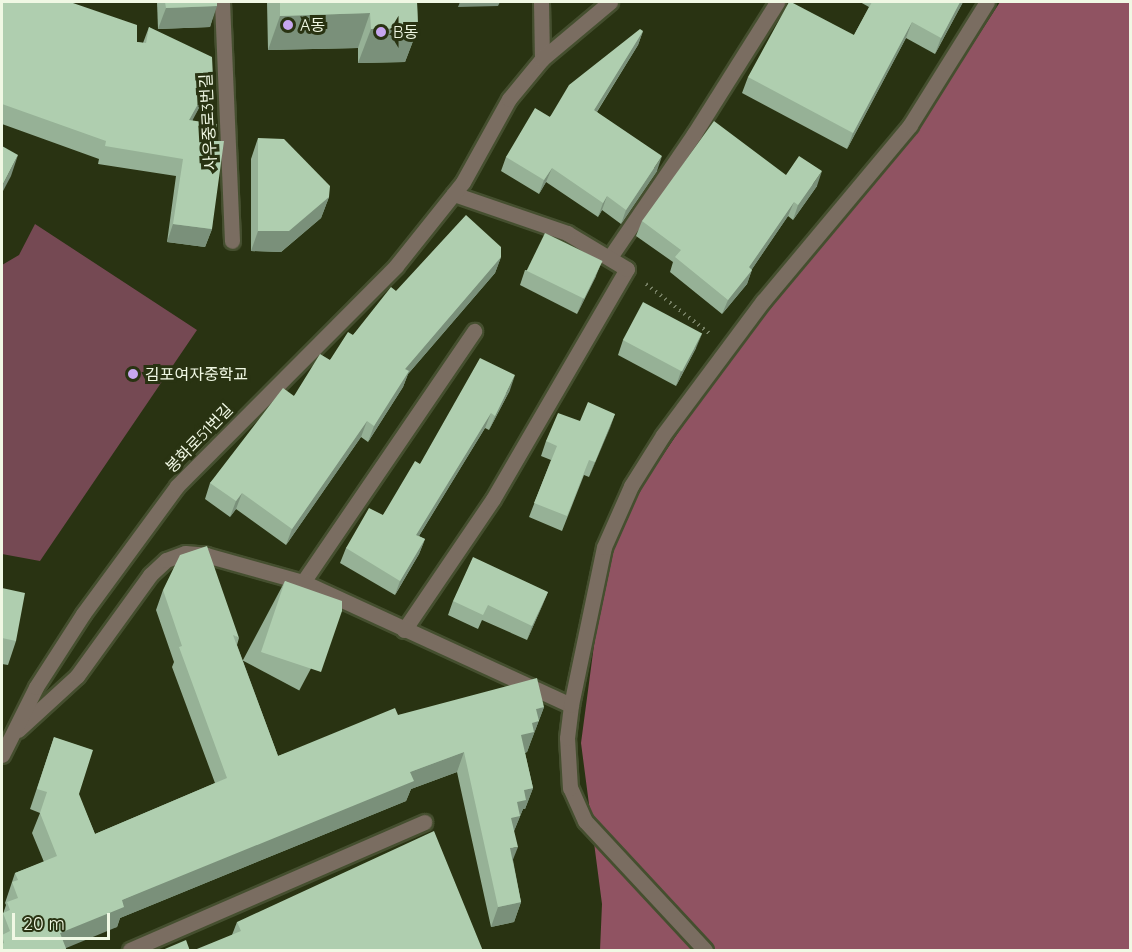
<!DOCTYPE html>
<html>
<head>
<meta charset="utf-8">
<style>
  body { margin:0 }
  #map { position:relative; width:1132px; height:952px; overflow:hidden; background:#293312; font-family:Quicksand,"Noto Sans KR",sans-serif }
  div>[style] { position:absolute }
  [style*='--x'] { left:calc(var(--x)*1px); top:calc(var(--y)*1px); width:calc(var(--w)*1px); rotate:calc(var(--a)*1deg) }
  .green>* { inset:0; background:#754953 }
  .forest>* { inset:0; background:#905362 }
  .path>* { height:4px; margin-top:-2px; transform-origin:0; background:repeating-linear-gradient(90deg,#757f63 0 1.5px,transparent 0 6px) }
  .roads { filter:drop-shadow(2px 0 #454f2f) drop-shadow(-2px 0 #454f2f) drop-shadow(0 2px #454f2f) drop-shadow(0 -2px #454f2f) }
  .lane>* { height:15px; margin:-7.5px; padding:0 7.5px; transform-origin:7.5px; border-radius:7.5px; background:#7a6d61 }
  .wall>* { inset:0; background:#96b196; transform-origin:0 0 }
  .shaded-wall>* { inset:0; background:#7a907a }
  .building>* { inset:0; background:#afceaf; transform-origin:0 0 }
  .dots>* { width:16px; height:16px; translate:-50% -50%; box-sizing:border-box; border:3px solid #293312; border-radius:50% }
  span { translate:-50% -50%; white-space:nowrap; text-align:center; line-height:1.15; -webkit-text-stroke:6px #293312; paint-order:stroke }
  .poi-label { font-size:16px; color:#f0f8e4 }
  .left { translate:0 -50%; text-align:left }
  .street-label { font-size:16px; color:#f0f8e4 }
  .frame { position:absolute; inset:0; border:3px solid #f0f8e4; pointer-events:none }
  .scale { position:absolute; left:12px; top:913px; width:98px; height:27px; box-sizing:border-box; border:3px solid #f0f8e4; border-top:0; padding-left:8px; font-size:18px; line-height:21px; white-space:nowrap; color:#f0f8e4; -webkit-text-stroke:4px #293312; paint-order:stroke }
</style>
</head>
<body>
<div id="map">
  <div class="green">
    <i style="clip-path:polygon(35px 224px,197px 330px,40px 561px,2px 554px,2px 265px,19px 255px)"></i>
  </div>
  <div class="forest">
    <i style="clip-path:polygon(1000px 2px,1130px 2px,1130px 950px,600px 950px,602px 904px,581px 743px,602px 585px,617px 535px,644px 483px,732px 353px,916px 132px)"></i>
  </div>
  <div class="path">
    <i style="--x:646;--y:284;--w:80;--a:37.9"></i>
  </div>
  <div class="roads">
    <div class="lane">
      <i style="--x:222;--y:2;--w:239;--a:87.6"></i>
      <i style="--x:541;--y:2;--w:57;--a:89"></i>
      <i style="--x:610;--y:257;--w:149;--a:-55.7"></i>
      <i style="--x:694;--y:134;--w:156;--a:-57.8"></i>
      <i style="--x:303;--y:582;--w:304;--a:-55.7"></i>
      <i style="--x:404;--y:630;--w:158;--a:-55.8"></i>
      <i style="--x:493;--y:499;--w:266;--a:-59.8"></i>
      <i style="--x:627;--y:269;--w:70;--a:-149"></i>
      <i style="--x:567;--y:233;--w:120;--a:-161"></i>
      <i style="--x:18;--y:730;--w:80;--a:-42.5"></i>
      <i style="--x:77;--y:676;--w:125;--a:-54.1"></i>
      <i style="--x:150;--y:575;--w:22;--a:-43"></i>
      <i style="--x:166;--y:560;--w:20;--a:-20"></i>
      <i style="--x:185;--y:553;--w:21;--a:5"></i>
      <i style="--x:206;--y:555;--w:101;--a:15.6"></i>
      <i style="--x:303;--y:582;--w:295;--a:24.7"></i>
      <i style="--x:2;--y:755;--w:76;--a:-63.4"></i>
      <i style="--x:36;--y:687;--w:87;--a:-57.2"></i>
      <i style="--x:83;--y:614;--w:159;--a:-53.7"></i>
      <i style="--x:177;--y:486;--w:310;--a:-45.1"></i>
      <i style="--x:396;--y:266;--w:107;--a:-51.4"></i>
      <i style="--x:463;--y:182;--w:95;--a:-61"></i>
      <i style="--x:509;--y:99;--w:52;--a:-50.5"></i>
      <i style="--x:542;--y:59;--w:89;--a:-40"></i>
      <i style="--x:130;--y:950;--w:321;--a:-23.5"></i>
      <i style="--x:705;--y:950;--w:176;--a:-132.9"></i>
      <i style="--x:585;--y:821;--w:36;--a:-114"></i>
      <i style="--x:570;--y:788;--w:50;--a:-93.4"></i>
      <i style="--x:567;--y:738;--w:33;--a:-83"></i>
      <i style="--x:571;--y:705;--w:161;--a:-78.2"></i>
      <i style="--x:604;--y:547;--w:67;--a:-66.1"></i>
      <i style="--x:631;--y:486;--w:60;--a:-57.9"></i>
      <i style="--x:663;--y:435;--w:167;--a:-53.3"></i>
      <i style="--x:763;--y:301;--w:229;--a:-50.1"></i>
      <i style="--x:910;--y:125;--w:145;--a:-58"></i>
    </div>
  </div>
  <div class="wall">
    <i style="clip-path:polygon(2px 2px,137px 42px,143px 43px,149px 27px,213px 77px,206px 95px,192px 120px,214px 141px,212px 229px,205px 247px,167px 242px,176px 176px,98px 164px,99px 159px,2px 124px)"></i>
    <i style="clip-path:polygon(157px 2px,217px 2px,210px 27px,158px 29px)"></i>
    <i style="clip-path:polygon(267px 2px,417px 2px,418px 28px,405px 62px,358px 63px,358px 48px,268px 50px)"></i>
    <i style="clip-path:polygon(860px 2px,963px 2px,935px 54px,906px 38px,847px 149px,742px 93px,748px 77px,854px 35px,869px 7px)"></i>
    <i style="clip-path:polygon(643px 31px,638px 45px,597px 112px,657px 171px,621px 224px,602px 210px,598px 217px,546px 182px,539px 194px,501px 171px,506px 157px)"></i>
    <i style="clip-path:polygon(258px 138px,329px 197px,321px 218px,281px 252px,251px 251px,251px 159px)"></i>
    <i style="clip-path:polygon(786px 175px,817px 186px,793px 220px,788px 216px,752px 269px,747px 284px,722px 314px,670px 272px,673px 262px,636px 236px,642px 221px)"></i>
    <i style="clip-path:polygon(501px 257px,495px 273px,408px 374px,403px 387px,368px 442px,361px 437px,286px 545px,236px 509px,230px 517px,205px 499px,210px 483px,294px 396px,330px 360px,353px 335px,396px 291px)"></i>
    <i style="clip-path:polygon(525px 270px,596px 276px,577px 314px,520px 285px)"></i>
    <i style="clip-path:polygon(623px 340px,696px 348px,676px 386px,618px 355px)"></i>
    <i style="clip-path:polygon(510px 390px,489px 430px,485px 428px,419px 536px,425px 539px,419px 554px,395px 595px,340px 563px,346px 548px,383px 515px,420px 464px)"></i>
    <i style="clip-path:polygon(615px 414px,589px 477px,584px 475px,562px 531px,529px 517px,551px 460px,541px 456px,546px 441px,580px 421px)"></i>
    <i style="left:285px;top:581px;width:64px;height:90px;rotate:28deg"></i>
    <i style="clip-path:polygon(2px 588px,16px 641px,8px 665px,2px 664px)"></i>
    <i style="clip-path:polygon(163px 590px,239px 638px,237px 645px,278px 756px,398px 715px,544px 707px,531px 741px,527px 752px,525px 753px,533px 788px,525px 809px,523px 809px,514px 831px,513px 860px,521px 902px,514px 922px,491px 927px,457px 772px,411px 789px,406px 801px,120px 918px,117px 927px,2px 951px,2px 917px,6px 905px,5px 903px,15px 873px,44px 862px,32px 833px,40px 813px,30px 809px,54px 737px,95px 834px,215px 783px,172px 667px,174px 662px,156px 610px)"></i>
    <i style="clip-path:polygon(548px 592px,542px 606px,527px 640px,482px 620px,478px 629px,448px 615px,453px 601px)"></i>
    <i style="clip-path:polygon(237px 922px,483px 951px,232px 935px)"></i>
  </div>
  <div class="shaded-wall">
    <i style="clip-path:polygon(460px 2px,500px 2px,498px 6px,458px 7px)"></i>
    <i style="clip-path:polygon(960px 2px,963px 2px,935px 54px,941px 38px)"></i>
    <i style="clip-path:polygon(217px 6px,210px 27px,158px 29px,166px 8px)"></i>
    <i style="clip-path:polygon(370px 13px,358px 48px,268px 50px,280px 16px)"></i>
    <i style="clip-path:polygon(912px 22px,906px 38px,847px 149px,853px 133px)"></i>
    <i style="clip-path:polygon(418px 28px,405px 62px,358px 63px,371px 29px)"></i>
    <i style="clip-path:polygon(643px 31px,638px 45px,589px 124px,594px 110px)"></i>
    <i style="clip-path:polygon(213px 77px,206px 95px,183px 138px,189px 120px)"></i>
    <i style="clip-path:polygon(18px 155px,11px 176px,2px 193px,2px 186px)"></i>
    <i style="clip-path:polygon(662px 156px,657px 171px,621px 224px,626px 210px)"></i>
    <i style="clip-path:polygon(552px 168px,546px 182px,539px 194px,544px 180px)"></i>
    <i style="clip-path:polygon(822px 171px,817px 186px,793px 220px,798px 205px)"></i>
    <i style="clip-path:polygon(607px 196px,602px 210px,598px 217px,603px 203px)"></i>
    <i style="clip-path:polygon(329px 197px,321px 218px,281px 252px,251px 251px,258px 231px)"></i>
    <i style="clip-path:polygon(794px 202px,788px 216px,750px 272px,752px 270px,747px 284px,722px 314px,728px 300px,749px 267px)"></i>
    <i style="clip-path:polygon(173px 224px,212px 229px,205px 247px,167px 242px)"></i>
    <i style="clip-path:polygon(501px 257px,495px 273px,408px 374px,403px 387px,368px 442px,374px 426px,405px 369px)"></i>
    <i style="clip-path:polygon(602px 261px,596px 276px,577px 314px,583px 299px)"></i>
    <i style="clip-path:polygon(702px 334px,696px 348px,676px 386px,681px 371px)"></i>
    <i style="clip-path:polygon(515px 375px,510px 390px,489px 430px,495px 416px)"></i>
    <i style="clip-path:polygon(491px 413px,485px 428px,411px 549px,416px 535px)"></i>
    <i style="clip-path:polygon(615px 414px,610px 428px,589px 477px,595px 462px)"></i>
    <i style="clip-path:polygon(367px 421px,361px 437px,286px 545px,292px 529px)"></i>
    <i style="clip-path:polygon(242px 493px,236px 509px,230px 517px,236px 501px)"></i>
    <i style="clip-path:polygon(425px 539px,419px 554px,395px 595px,400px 581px)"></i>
    <i style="clip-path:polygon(548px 592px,542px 606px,527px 640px,532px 626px)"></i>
    <i style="clip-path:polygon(544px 707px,527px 752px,514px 755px,521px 735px,536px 709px)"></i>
    <i style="clip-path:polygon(464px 752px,457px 772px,411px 789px,406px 801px,120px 918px,117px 927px,59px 951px,60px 933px,122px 900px,410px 772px)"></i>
    <i style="clip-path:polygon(533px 788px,525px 809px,523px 809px,512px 836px,504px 838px,517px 802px,524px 790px)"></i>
    <i style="clip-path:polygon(518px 847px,510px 867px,510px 848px)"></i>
    <i style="clip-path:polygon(521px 902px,514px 922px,491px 927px,498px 907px)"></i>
  </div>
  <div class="building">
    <i style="clip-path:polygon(2px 2px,70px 2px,137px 25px,137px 42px,146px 43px,149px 27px,212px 57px,213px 77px,189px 120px,217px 124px,214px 141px,224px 141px,212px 229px,173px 224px,183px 159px,105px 146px,106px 141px,2px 104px)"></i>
    <i style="clip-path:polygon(165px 2px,217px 2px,217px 6px,166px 8px)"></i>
    <i style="clip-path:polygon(280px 2px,417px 2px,418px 28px,371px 29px,370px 13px,280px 16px)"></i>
    <i style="clip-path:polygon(789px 2px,791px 2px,854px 35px,872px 2px,960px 2px,941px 38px,912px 22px,853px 133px,748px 77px)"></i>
    <i style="clip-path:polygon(640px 29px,643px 31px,594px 110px,662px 156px,626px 210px,607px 196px,603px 203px,552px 168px,544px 180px,506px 157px,535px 108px,550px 117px,569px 85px)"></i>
    <i style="clip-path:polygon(714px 121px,786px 175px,799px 156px,822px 171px,798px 205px,794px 202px,749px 267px,752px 270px,728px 300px,675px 257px,681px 250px,642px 221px)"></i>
    <i style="clip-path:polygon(258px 138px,284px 139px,330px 186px,329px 197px,289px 231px,258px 231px)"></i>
    <i style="clip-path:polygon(2px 146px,18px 155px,2px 186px)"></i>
    <i style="clip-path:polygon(466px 215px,501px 247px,501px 257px,405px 369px,409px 371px,374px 426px,367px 421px,292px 529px,242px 493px,236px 501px,210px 483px,283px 388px,294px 396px,320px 354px,330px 360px,348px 332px,353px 335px,391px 287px,396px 291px)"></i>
    <i style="left:545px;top:233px;width:64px;height:42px;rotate:26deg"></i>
    <i style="left:643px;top:302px;width:67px;height:43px;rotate:28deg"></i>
    <i style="clip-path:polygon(480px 358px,515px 375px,495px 416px,491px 413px,416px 535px,425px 539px,400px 581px,346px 548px,369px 508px,383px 515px,415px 461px,420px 464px)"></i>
    <i style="clip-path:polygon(588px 402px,615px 414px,595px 462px,589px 460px,567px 516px,534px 503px,557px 446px,546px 441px,558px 413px,580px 421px)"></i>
    <i style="clip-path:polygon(207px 546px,239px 638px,233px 635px,278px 756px,395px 708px,398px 715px,537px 678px,544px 707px,536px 709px,539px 721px,532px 723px,534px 732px,521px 735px,533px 788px,524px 790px,526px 800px,517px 802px,520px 816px,511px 818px,518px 847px,510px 848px,521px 902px,498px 907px,464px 752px,410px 772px,414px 781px,122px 900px,124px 907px,60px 933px,67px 951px,2px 951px,2px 944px,4px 943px,2px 935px,10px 931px,3px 913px,10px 910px,7px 902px,18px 898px,12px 882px,18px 880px,15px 873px,57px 856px,40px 813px,47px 792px,37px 789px,54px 737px,93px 750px,79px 794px,95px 834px,227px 778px,179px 647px,182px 646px,163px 590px,180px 555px)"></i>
    <i style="clip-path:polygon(473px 557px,548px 592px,532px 626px,488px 605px,483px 615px,453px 601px)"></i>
    <i style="clip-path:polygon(285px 581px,342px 601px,342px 611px,321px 672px,261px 652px)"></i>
    <i style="clip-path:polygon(2px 588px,25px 593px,16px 641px,2px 638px)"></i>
    <i style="clip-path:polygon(434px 831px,483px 951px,192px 951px,241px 931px,237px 922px)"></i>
    <i style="clip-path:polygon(186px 940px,190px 951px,160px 951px)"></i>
  </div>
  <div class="dots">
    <i style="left:288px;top:25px;background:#c7a6ef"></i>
    <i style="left:381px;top:32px;background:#c7a6ef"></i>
    <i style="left:133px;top:374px;background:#c7a6ef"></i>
  </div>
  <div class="poi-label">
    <span class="left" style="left:300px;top:25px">A동</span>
    <span class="left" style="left:393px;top:32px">B동</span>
    <span class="left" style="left:145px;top:374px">김포여자중학교</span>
  </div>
  <div class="street-label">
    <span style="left:208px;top:122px;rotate:-93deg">사우중로3번길</span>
    <span style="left:199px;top:438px;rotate:-46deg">봉화로51번길</span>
  </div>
  <div class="frame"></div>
  <div class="scale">20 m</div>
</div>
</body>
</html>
